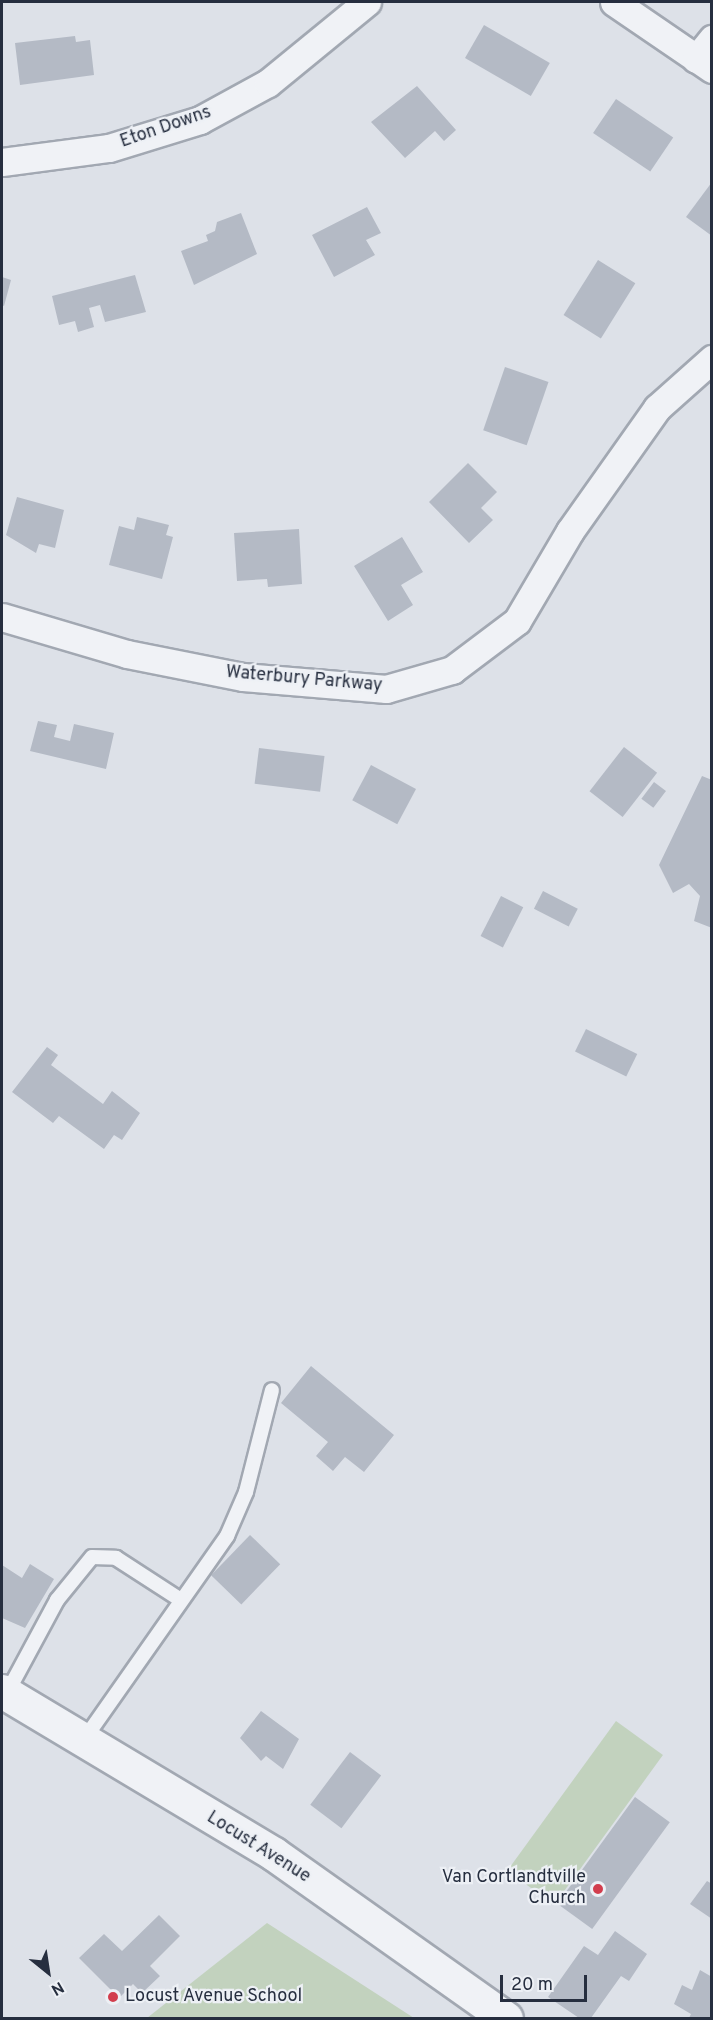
<!DOCTYPE html>
<html>
<head>
<meta charset="utf-8">
<style>
  body { margin:0 }
  #map { position:relative; width:713px; height:2020px; overflow:hidden; background:#dde1e8; font-family:Overpass,sans-serif }
  div>[style] { position:absolute }
  [style*='--x'] { left:calc(var(--x)*1px); top:calc(var(--y)*1px); width:calc(var(--w)*1px); rotate:calc(var(--a)*1deg) }
  .green>* { inset:0; background:#c2d2be; transform-origin:0 0 }
  .building>* { inset:0; background:#b4bac5; transform-origin:0 0 }
  .roads { filter:drop-shadow(2px 0 #a2a8b2) drop-shadow(-2px 0 #a2a8b2) drop-shadow(0 2px #a2a8b2) drop-shadow(0 -2px #a2a8b2) }
  .service>* { height:14px; margin:-7px; padding:0 7px; transform-origin:7px; border-radius:7px; background:#f0f2f6 }
  .minor>* { height:27px; margin:-13.5px; padding:0 13.5px; transform-origin:13.5px; border-radius:13.5px; background:#f0f2f6 }
  .tertiary>* { height:33px; margin:-16.5px; padding:0 16.5px; transform-origin:16.5px; border-radius:16.5px; background:#f0f2f6 }
  .dots>* { width:16px; height:16px; translate:-50% -50%; box-sizing:border-box; border:3px solid #edf0f5; border-radius:50% }
  span { translate:-50% -50%; white-space:nowrap; text-align:center; line-height:1.15; -webkit-text-stroke:4.5px #edf0f5; paint-order:stroke }
  .street-label { font-size:18px; color:#262e3f }
  .poi-label { font-size:18px; color:#262e3f }
  .right { translate:-100% -50%; text-align:right }
  .left { translate:0 -50%; text-align:left }
  .frame { position:absolute; inset:0; border:3px solid #262e3f; pointer-events:none }
  .north { position:absolute; left:18px; top:1942px; width:60px; height:60px; -webkit-text-stroke:4px #edf0f5; paint-order:stroke; rotate:150deg; font-size:16px; font-weight:700; line-height:24px; text-align:center; color:#262e3f }
  .north::after { content:''; display:block; margin:auto; width:21px; height:27px; background:#262e3f; clip-path:polygon(50% 0,100% 100%,50% 72%,0 100%) }
  .scale { position:absolute; left:500px; top:1975px; width:87px; height:27px; box-sizing:border-box; border:3px solid #262e3f; border-top:0; padding-left:8px; font-size:18px; line-height:21px; white-space:nowrap; color:#262e3f; -webkit-text-stroke:4px #edf0f5; paint-order:stroke }
</style>
</head>
<body>
<div id="map">
  <div class="green">
    <i style="left:616px;top:1721px;width:58px;height:185px;rotate:36deg"></i>
    <i style="clip-path:polygon(267px 1923px,414px 2018px,147px 2018px)"></i>
  </div>
  <div class="building">
    <i style="left:484px;top:25px;width:76px;height:38px;rotate:30deg"></i>
    <i style="clip-path:polygon(75px 36px,76px 42px,90px 40px,94px 75px,20px 85px,15px 43px)"></i>
    <i style="clip-path:polygon(417px 86px,456px 130px,444px 141px,435px 131px,405px 158px,371px 122px)"></i>
    <i style="left:616px;top:99px;width:69px;height:41px;rotate:34deg"></i>
    <i style="clip-path:polygon(712px 182px,712px 236px,686px 217px)"></i>
    <i style="clip-path:polygon(367px 207px,381px 233px,366px 240px,375px 255px,334px 277px,312px 235px)"></i>
    <i style="clip-path:polygon(241px 213px,257px 254px,194px 285px,181px 251px,208px 241px,206px 235px,215px 231px,217px 222px)"></i>
    <i style="left:598px;top:260px;width:44px;height:65px;rotate:32deg"></i>
    <i style="clip-path:polygon(135px 275px,146px 312px,105px 322px,100px 305px,89px 308px,94px 327px,78px 332px,75px 321px,59px 325px,52px 296px)"></i>
    <i style="clip-path:polygon(2px 277px,11px 280px,4px 306px,2px 305px)"></i>
    <i style="left:505px;top:367px;width:46px;height:67px;rotate:19deg"></i>
    <i style="clip-path:polygon(468px 463px,497px 492px,481px 508px,493px 520px,469px 543px,429px 502px)"></i>
    <i style="clip-path:polygon(17px 497px,64px 510px,55px 548px,39px 544px,36px 553px,6px 535px)"></i>
    <i style="clip-path:polygon(137px 517px,169px 525px,166px 535px,173px 537px,162px 579px,109px 565px,119px 526px,134px 530px)"></i>
    <i style="clip-path:polygon(299px 529px,302px 584px,268px 587px,267px 579px,237px 581px,234px 533px)"></i>
    <i style="clip-path:polygon(402px 537px,423px 572px,401px 585px,413px 605px,388px 621px,354px 566px)"></i>
    <i style="clip-path:polygon(38px 721px,57px 725px,54px 737px,70px 741px,74px 724px,114px 733px,106px 769px,30px 751px)"></i>
    <i style="left:624px;top:747px;width:42px;height:56px;rotate:38deg"></i>
    <i style="left:259px;top:748px;width:66px;height:36px;rotate:7deg"></i>
    <i style="left:371px;top:765px;width:51px;height:40px;rotate:28deg"></i>
    <i style="clip-path:polygon(702px 776px,712px 780px,712px 928px,694px 921px,700px 896px,689px 884px,673px 893px,659px 865px)"></i>
    <i style="left:654px;top:782px;width:15px;height:21px;rotate:37deg"></i>
    <i style="left:543px;top:891px;width:39px;height:20px;rotate:27deg"></i>
    <i style="left:501px;top:896px;width:25px;height:45px;rotate:27deg"></i>
    <i style="left:586px;top:1029px;width:57px;height:25px;rotate:26deg"></i>
    <i style="clip-path:polygon(47px 1047px,58px 1055px,51px 1065px,103px 1104px,112px 1091px,140px 1113px,122px 1140px,114px 1135px,104px 1149px,59px 1116px,53px 1123px,12px 1092px)"></i>
    <i style="clip-path:polygon(311px 1366px,394px 1435px,364px 1472px,345px 1457px,333px 1471px,316px 1456px,328px 1442px,281px 1403px)"></i>
    <i style="left:250px;top:1535px;width:42px;height:56px;rotate:44deg"></i>
    <i style="clip-path:polygon(30px 1564px,54px 1579px,25px 1628px,2px 1618px,2px 1565px,22px 1578px)"></i>
    <i style="clip-path:polygon(261px 1711px,299px 1739px,283px 1769px,266px 1756px,261px 1761px,240px 1738px)"></i>
    <i style="left:350px;top:1752px;width:39px;height:66px;rotate:37deg"></i>
    <i style="left:635px;top:1797px;width:43px;height:132px;rotate:36deg"></i>
    <i style="clip-path:polygon(707px 1881px,712px 1884px,712px 1919px,690px 1904px)"></i>
    <i style="clip-path:polygon(159px 1915px,180px 1936px,150px 1966px,160px 1976px,142px 1993px,133px 1984px,119px 1998px,79px 1958px,104px 1934px,122px 1951px)"></i>
    <i style="clip-path:polygon(615px 1931px,647px 1954px,629px 1981px,621px 1976px,591px 2018px,579px 2018px,548px 1997px,584px 1946px,598px 1955px)"></i>
    <i style="clip-path:polygon(700px 1970px,712px 1977px,712px 2018px,689px 2018px,691px 2014px,674px 2004px,682px 1985px,692px 1990px)"></i>
  </div>
  <div class="roads">
    <div class="service">
      <i style="--x:7;--y:1693;--w:106;--a:-61.7"></i>
      <i style="--x:57;--y:1600;--w:55;--a:-50.9"></i>
      <i style="--x:92;--y:1557;--w:24;--a:2"></i>
      <i style="--x:116;--y:1558;--w:77;--a:32.9"></i>
      <i style="--x:83;--y:1741;--w:251;--a:-54.9"></i>
      <i style="--x:227;--y:1536;--w:48;--a:-66.6"></i>
      <i style="--x:246;--y:1492;--w:105;--a:-75.7"></i>
    </div>
    <div class="minor">
      <i style="--x:614;--y:2;--w:119;--a:34.4"></i>
      <i style="--x:696;--y:59;--w:26;--a:-51"></i>
      <i style="--x:2;--y:162;--w:108;--a:-7.5"></i>
      <i style="--x:109;--y:148;--w:95;--a:-17.1"></i>
      <i style="--x:200;--y:120;--w:77;--a:-28.6"></i>
      <i style="--x:268;--y:83;--w:128;--a:-39.3"></i>
      <i style="--x:2;--y:617;--w:130;--a:16.5"></i>
      <i style="--x:127;--y:654;--w:118;--a:11.2"></i>
      <i style="--x:243;--y:677;--w:144;--a:4.8"></i>
      <i style="--x:386;--y:689;--w:69;--a:-16.1"></i>
      <i style="--x:452;--y:670;--w:81;--a:-37"></i>
      <i style="--x:517;--y:621;--w:104;--a:-59.5"></i>
      <i style="--x:570;--y:531;--w:151;--a:-54.7"></i>
      <i style="--x:657;--y:408;--w:74;--a:-41.7"></i>
    </div>
    <div class="tertiary">
      <i style="--x:2;--y:1691;--w:317;--a:30.9"></i>
      <i style="--x:274;--y:1854;--w:284;--a:35.3"></i>
    </div>
  </div>
  <div class="dots">
    <i style="left:598px;top:1889px;background:#d23d4d"></i>
    <i style="left:113px;top:1997px;background:#d23d4d"></i>
  </div>
  <div class="street-label">
    <span style="left:166px;top:128px;rotate:-19deg">Eton Downs</span>
    <span style="left:304px;top:680px;rotate:5deg">Waterbury Parkway</span>
    <span style="left:258px;top:1848px;rotate:32deg">Locust Avenue</span>
  </div>
  <div class="poi-label">
    <span class="right" style="left:586px;top:1889px">Van Cortlandtville<br>Church</span>
    <span class="left" style="left:125px;top:1997px">Locust Avenue School</span>
  </div>
  <div class="frame"></div>
  <div class="north">N</div>
  <div class="scale">20 m</div>
</div>
</body>
</html>
